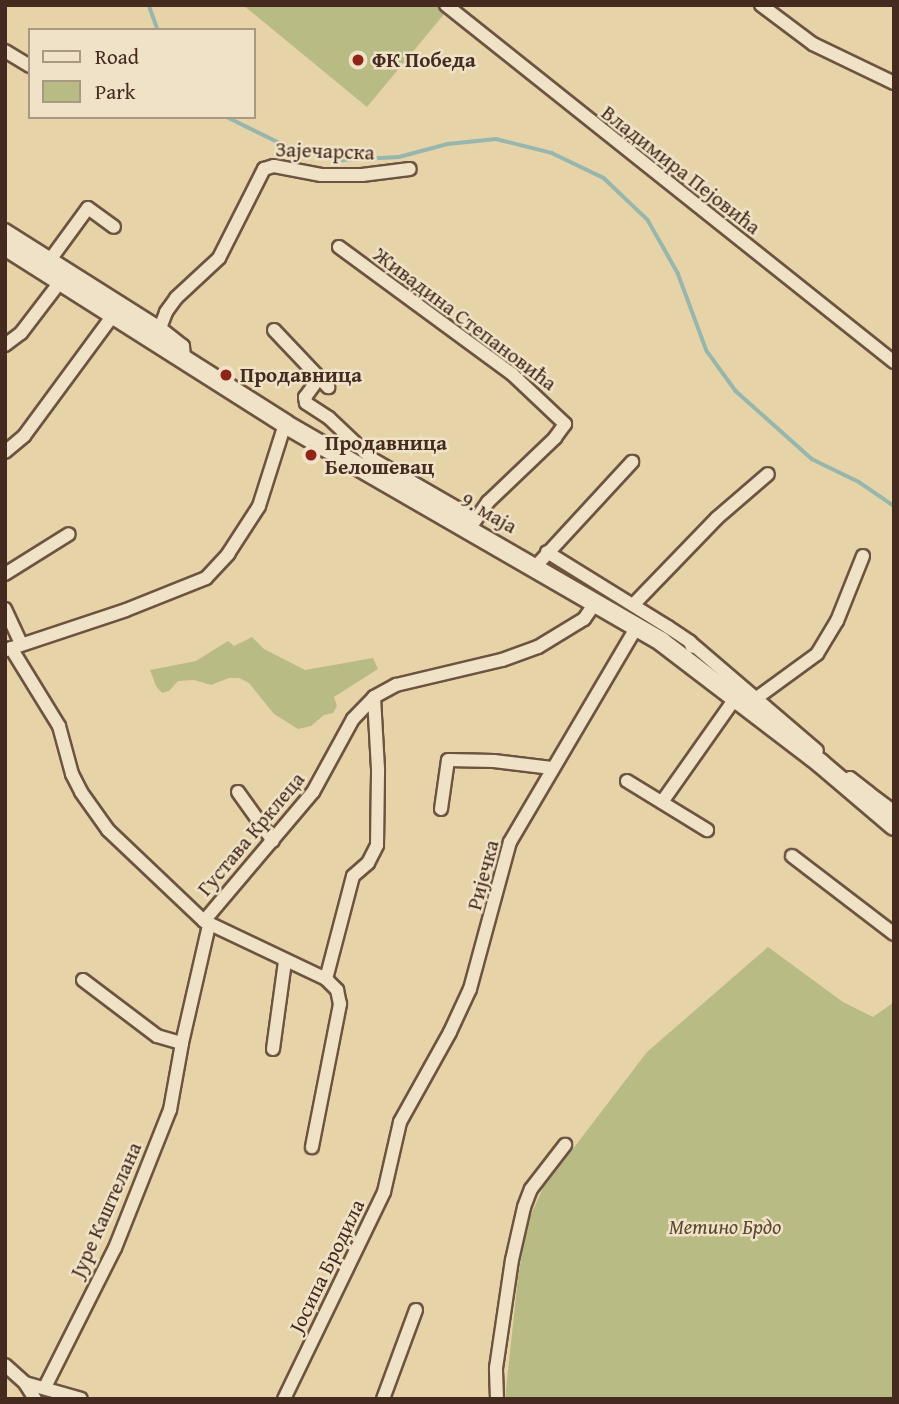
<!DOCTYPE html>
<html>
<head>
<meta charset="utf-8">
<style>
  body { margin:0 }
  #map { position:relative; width:899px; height:1404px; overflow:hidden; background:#e6d3a8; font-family:"Gentium Book Plus",serif }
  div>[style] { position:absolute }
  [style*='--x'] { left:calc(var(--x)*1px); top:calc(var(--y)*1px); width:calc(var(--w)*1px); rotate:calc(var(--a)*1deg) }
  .green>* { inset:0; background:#b9bb84 }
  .stream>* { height:3.5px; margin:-1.75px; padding:0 1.75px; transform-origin:1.75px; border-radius:1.75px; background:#97b7ad }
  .roads { filter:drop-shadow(2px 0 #6d5441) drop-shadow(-2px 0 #6d5441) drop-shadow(0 2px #6d5441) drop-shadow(0 -2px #6d5441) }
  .street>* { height:12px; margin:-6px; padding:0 6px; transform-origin:6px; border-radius:6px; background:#efe2c6 }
  .secondary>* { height:18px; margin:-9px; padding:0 9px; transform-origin:9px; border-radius:9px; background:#efe2c6 }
  .dots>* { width:19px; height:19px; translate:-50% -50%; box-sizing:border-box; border:4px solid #efe2c6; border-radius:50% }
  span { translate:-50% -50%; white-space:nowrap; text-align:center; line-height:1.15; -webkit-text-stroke:5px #efe2c6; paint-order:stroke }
  .poi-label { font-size:21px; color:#452a1f; font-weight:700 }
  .left { translate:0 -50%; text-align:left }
  .street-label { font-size:21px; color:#452a1f }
  .park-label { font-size:21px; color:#5c4733; font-style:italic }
  .frame { position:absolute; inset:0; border:7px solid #452a1f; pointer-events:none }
  .legend { position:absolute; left:28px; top:28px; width:228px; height:91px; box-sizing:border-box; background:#efe2c6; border:2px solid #ab9883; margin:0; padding:9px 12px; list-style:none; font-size:21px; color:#452a1f }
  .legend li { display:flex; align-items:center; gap:14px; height:35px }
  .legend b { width:35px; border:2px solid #ab9883 }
</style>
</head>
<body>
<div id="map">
  <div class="green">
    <i style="clip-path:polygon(243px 5px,436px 5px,445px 13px,367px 107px)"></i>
    <i style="clip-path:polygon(252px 637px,264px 649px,305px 670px,373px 658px,378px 669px,334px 697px,337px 706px,333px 713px,324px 715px,311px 726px,298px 729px,274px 714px,249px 683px,239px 678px,229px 678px,211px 685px,194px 680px,178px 681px,169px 691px,162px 693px,156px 686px,150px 670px,196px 661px,228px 641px,234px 646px)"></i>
    <i style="clip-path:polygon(768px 947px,843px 1002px,873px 1017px,894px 1002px,894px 1399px,505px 1399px,518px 1277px,528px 1221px,543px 1188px,647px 1052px)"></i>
  </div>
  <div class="stream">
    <i style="--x:149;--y:5;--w:27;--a:70"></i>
    <i style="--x:227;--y:117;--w:75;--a:26.2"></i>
    <i style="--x:294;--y:150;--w:49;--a:11.8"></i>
    <i style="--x:342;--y:160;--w:57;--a:-3"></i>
    <i style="--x:399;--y:157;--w:51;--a:-14.9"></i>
    <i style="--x:448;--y:144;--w:48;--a:-5.9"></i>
    <i style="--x:496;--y:139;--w:58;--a:14"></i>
    <i style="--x:552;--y:153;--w:58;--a:25.7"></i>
    <i style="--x:604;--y:178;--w:61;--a:43.7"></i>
    <i style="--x:648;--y:220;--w:61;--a:60.5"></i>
    <i style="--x:678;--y:273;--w:83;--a:69.6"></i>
    <i style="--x:707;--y:351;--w:49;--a:54.1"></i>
    <i style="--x:736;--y:391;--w:102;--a:41.8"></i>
    <i style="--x:812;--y:459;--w:52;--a:26.1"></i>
    <i style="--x:859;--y:482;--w:42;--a:34.4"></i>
  </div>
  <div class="roads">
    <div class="street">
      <i style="--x:446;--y:5;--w:573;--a:38.55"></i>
      <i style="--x:761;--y:5;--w:65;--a:36.9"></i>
      <i style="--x:813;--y:44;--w:90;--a:25.7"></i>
      <i style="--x:5;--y:51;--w:29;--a:31"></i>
      <i style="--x:5;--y:230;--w:183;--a:32.3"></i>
      <i style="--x:160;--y:328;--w:29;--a:38"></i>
      <i style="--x:183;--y:346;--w:12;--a:85"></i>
      <i style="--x:339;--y:247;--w:215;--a:36.3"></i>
      <i style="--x:512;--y:374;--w:73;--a:43.3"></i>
      <i style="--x:565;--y:424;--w:17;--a:126"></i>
      <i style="--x:555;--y:438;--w:93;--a:136.3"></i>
      <i style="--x:488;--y:502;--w:33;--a:125"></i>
      <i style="--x:47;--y:264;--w:69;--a:-53.8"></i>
      <i style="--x:88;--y:208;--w:32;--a:36"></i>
      <i style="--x:160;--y:328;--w:17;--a:-69"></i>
      <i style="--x:166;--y:312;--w:17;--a:-54"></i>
      <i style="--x:176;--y:298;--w:59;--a:-42.9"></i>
      <i style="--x:219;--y:258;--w:100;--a:-63.2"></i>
      <i style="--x:264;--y:169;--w:10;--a:-17"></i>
      <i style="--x:274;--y:166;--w:48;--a:10.8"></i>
      <i style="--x:321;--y:175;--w:41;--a:0"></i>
      <i style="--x:362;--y:175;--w:48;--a:-7.1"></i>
      <i style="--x:274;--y:330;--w:79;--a:46.5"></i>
      <i style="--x:5;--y:345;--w:20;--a:-37"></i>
      <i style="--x:21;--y:333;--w:64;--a:-52.6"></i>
      <i style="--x:319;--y:378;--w:24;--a:126"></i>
      <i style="--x:305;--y:397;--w:6;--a:81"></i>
      <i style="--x:306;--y:403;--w:27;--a:33"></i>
      <i style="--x:329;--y:418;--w:59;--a:43.6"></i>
      <i style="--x:372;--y:459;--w:120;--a:30"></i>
      <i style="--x:5;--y:452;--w:25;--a:-40"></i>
      <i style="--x:24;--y:436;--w:152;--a:-53.6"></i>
      <i style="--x:547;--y:552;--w:142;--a:31.8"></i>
      <i style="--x:668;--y:627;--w:27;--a:34"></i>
      <i style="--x:690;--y:642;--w:5;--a:68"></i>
      <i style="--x:536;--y:566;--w:142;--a:-47.3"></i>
      <i style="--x:5;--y:574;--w:75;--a:-32"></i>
      <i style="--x:633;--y:605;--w:121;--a:-46"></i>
      <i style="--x:717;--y:518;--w:67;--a:-40.8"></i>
      <i style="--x:5;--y:609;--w:38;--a:65"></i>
      <i style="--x:690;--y:642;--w:167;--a:40.6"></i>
      <i style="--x:11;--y:648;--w:92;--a:58.4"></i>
      <i style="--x:59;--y:726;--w:50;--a:74.8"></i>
      <i style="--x:72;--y:774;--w:20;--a:63"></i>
      <i style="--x:81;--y:792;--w:47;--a:54.6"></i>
      <i style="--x:108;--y:830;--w:132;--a:43.5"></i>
      <i style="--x:204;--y:921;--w:135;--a:25.4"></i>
      <i style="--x:326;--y:979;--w:16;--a:45"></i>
      <i style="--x:337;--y:990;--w:14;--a:78"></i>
      <i style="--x:340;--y:1004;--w:146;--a:101.1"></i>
      <i style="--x:6;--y:650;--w:126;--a:-18.4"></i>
      <i style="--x:126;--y:610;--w:86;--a:-21.8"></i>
      <i style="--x:206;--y:578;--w:33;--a:-47"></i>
      <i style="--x:228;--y:554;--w:57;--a:-57.1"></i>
      <i style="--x:259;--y:506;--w:86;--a:-72.4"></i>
      <i style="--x:758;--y:697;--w:73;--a:-36.1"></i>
      <i style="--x:817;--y:654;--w:39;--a:-59"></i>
      <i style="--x:837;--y:621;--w:70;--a:-68.2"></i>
      <i style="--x:850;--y:778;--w:24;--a:38"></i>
      <i style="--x:869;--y:793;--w:14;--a:78"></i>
      <i style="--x:627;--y:781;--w:94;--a:31.5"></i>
      <i style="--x:238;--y:792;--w:60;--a:54.5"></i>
      <i style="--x:869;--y:793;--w:31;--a:37"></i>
      <i style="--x:662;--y:802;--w:128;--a:-54.8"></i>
      <i style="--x:441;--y:809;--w:49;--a:-81.9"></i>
      <i style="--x:448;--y:760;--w:46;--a:1.2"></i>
      <i style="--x:494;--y:761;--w:58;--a:6.9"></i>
      <i style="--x:792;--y:856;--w:128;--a:37.4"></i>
      <i style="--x:204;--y:921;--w:169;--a:-49.8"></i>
      <i style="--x:313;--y:792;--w:83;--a:-61.3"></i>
      <i style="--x:353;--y:719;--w:30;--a:-46"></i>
      <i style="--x:374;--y:697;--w:25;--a:-29"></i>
      <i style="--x:396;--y:685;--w:109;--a:-13.3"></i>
      <i style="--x:502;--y:660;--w:38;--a:-20"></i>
      <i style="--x:538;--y:647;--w:54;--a:-31.3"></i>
      <i style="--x:584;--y:619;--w:21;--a:-55"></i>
      <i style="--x:326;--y:979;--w:106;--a:-75.3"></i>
      <i style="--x:353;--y:876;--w:20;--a:-41"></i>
      <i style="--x:368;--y:863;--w:20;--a:-63"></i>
      <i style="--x:377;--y:845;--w:76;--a:-89.2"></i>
      <i style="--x:378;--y:769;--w:72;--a:-93.2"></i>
      <i style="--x:83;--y:980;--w:93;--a:37.1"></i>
      <i style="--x:157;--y:1036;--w:26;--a:16"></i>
      <i style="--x:182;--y:1043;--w:121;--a:-77.1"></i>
      <i style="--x:273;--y:1049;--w:89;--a:-82.2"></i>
      <i style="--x:5;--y:1365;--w:27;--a:42"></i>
      <i style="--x:25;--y:1383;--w:19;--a:58"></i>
      <i style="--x:25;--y:1383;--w:58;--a:15.9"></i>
      <i style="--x:45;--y:1387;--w:156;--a:-63.3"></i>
      <i style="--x:115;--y:1248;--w:149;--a:-68.3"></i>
      <i style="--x:170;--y:1110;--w:68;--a:-79.8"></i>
      <i style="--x:284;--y:1399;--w:230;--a:-64.2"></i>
      <i style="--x:384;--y:1192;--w:72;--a:-77.1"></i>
      <i style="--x:400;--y:1122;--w:103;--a:-60.9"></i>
      <i style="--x:450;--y:1032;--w:47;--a:-65.1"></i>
      <i style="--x:470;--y:989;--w:152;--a:-74.8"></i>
      <i style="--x:510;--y:842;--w:251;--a:-59.5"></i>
      <i style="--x:383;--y:1399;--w:95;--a:-69.7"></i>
      <i style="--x:497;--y:1399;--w:31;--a:-92"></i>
      <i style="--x:496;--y:1368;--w:109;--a:-81.6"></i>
      <i style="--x:512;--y:1260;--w:54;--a:-77.2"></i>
      <i style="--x:524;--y:1207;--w:19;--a:-69"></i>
      <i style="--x:531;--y:1189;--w:56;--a:-52.3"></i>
    </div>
    <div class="secondary">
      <i style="--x:5;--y:246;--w:332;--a:32.4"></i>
      <i style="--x:285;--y:424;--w:435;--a:30"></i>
      <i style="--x:662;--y:642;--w:199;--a:37.4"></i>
      <i style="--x:820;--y:763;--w:97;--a:40.4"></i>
    </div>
  </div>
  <div class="dots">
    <i style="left:358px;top:60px;background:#8f2418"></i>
    <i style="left:226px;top:375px;background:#8f2418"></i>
    <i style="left:311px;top:455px;background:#8f2418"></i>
  </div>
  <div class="poi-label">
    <span class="left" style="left:372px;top:60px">ФК Победа</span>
    <span class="left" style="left:240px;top:375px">Продавница</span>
    <span class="left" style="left:325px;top:455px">Продавница<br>Белошевац</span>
  </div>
  <div class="street-label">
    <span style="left:325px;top:151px;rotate:2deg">Зајечарска</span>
    <span style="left:681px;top:170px;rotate:38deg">Владимира Пејовића</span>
    <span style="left:465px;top:319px;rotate:37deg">Живадина Степановића</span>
    <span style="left:489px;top:513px;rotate:30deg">9. маја</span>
    <span style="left:251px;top:834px;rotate:-50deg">Густава Крклеца</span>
    <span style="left:483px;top:875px;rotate:-75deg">Ријечка</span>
    <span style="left:106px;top:1210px;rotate:-66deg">Јуре Каштелана</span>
    <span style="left:327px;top:1266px;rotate:-64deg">Јосипа Бродила</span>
  </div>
  <div class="park-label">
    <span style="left:725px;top:1227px">Метино Брдо</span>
  </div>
  <div class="frame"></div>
  <ul class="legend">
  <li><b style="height:9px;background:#efe2c6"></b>Road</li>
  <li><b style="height:19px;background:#b9bb84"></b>Park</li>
  </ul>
</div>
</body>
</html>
